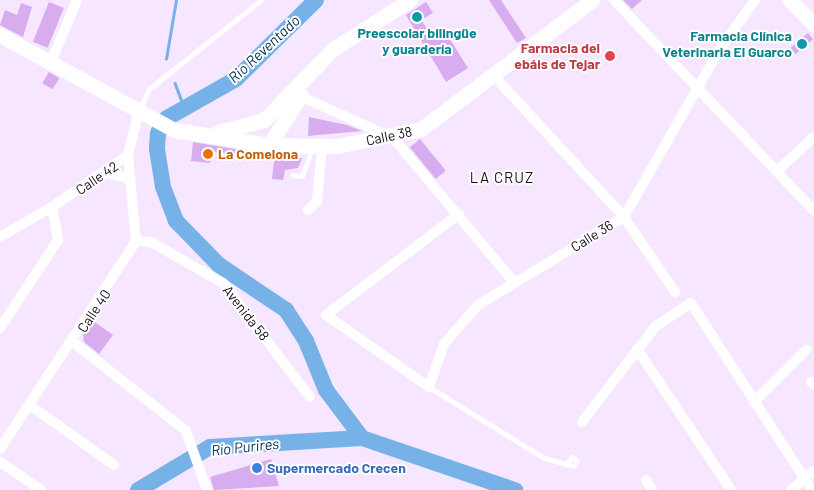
<!DOCTYPE html>
<html>
<head>
<meta charset="utf-8">
<style>
  body { margin:0 }
  #map { position:relative; width:814px; height:490px; overflow:hidden; background:#f6e6ff; font-family:Barlow,sans-serif }
  div>[style] { position:absolute }
  [style*='--x'] { left:calc(var(--x)*1px); top:calc(var(--y)*1px); width:calc(var(--w)*1px); rotate:calc(var(--a)*1deg) }
  .stream>* { height:2.5px; margin:-1.25px; padding:0 1.25px; transform-origin:1.25px; border-radius:1.25px; background:#76b2e8 }
  .river>* { height:16px; margin:-8px; padding:0 8px; transform-origin:8px; border-radius:8px; background:#76b2e8 }
  .building>* { inset:0; background:#d8adef; transform-origin:0 0 }
  .service>* { height:5px; margin:-2.5px; padding:0 2.5px; transform-origin:2.5px; border-radius:2.5px; background:#fff }
  .minor>* { height:10px; margin:-5px; padding:0 5px; transform-origin:5px; border-radius:5px; background:#fff }
  .secondary>* { height:15px; margin:-7.5px; padding:0 7.5px; transform-origin:7.5px; border-radius:7.5px; background:#fff }
  .dots>* { width:14px; height:14px; translate:-50% -50%; box-sizing:border-box; border:2px solid #fff; border-radius:50% }
  span { translate:-50% -50%; white-space:nowrap; text-align:center; line-height:1.15; -webkit-text-stroke:4px #fff; paint-order:stroke }
  .culture-label { font-size:14px; color:#0d838f; font-weight:700 }
  .right { translate:-100% -50%; text-align:right }
  .health-label { font-size:14px; color:#be3a42; font-weight:700 }
  .street-label { font-size:14px; color:#140e18 }
  .food-label { font-size:14px; color:#c56008; font-weight:700 }
  .left { translate:0 -50%; text-align:left }
  .shop-label { font-size:14px; color:#366cbe; font-weight:700 }
  .water-label { font-size:15px; color:#013154; font-style:italic }
  .neighbourhood-label { font-size:15px; color:#140e18; letter-spacing:1px }
</style>
</head>
<body>
<div id="map">
  <div class="stream">
    <i style="--x:166;--y:59;--w:60;--a:-80.4"></i>
    <i style="--x:175;--y:83;--w:25;--a:69"></i>
  </div>
  <div class="river">
    <i style="--x:316;--y:0;--w:112;--a:135.4"></i>
    <i style="--x:236;--y:79;--w:79;--a:150.5"></i>
    <i style="--x:167;--y:118;--w:17;--a:121"></i>
    <i style="--x:158;--y:133;--w:16;--a:94"></i>
    <i style="--x:157;--y:149;--w:38;--a:81"></i>
    <i style="--x:163;--y:187;--w:36;--a:69"></i>
    <i style="--x:176;--y:221;--w:62;--a:45.7"></i>
    <i style="--x:219;--y:265;--w:81;--a:33.9"></i>
    <i style="--x:286;--y:310;--w:37;--a:57"></i>
    <i style="--x:306;--y:341;--w:53;--a:67.8"></i>
    <i style="--x:326;--y:390;--w:60;--a:53.1"></i>
    <i style="--x:138;--y:490;--w:84;--a:-30.8"></i>
    <i style="--x:210;--y:447;--w:152;--a:-3.4"></i>
    <i style="--x:362;--y:438;--w:162;--a:18.8"></i>
  </div>
  <div class="building">
    <i style="clip-path:polygon(489px 0,501px 0,526px 38px,517px 43px)"></i>
    <i style="clip-path:polygon(623px 0,642px 0,632px 9px)"></i>
    <i style="left:49px;top:2px;width:16px;height:43px;rotate:22deg"></i>
    <i style="clip-path:polygon(426px 2px,433px 13px,421px 20px,435px 40px,446px 33px,468px 68px,446px 82px,406px 15px)"></i>
    <i style="clip-path:polygon(21px 3px,32px 7px,23px 37px,0 25px,5px 10px,17px 15px)"></i>
    <i style="left:808px;top:33px;width:8px;height:23px;rotate:50deg"></i>
    <i style="left:49px;top:72px;width:12px;height:13px;rotate:31deg"></i>
    <i style="clip-path:polygon(309px 117px,347px 125px,362px 131px,308px 136px)"></i>
    <i style="left:420px;top:139px;width:41px;height:13px;rotate:51deg"></i>
    <i style="clip-path:polygon(193px 142px,252px 152px,251px 157px,211px 151px,210px 163px,191px 161px)"></i>
    <i style="clip-path:polygon(275px 154px,302px 158px,298px 168px,285px 170px,283px 180px,272px 179px)"></i>
    <i style="clip-path:polygon(92px 320px,113px 335px,99px 354px,84px 342px,83px 334px)"></i>
    <i style="clip-path:polygon(271px 459px,279px 486px,214px 490px,210px 477px)"></i>
  </div>
  <div class="service">
    <i style="--x:140;--y:109;--w:22;--a:-66"></i>
    <i style="--x:149;--y:89;--w:143;--a:-38.5"></i>
    <i style="--x:292;--y:175;--w:10;--a:6"></i>
    <i style="--x:302;--y:176;--w:29;--a:-70"></i>
    <i style="--x:429;--y:387;--w:135;--a:31.7"></i>
    <i style="--x:544;--y:458;--w:30;--a:15"></i>
    <i style="--x:573;--y:466;--w:6;--a:-51"></i>
    <i style="--x:577;--y:461;--w:6;--a:-141"></i>
    <i style="--x:572;--y:457;--w:6;--a:129"></i>
  </div>
  <div class="minor">
    <i style="--x:614;--y:0;--w:291;--a:46.5"></i>
    <i style="--x:50;--y:64;--w:69;--a:-67.1"></i>
    <i style="--x:494;--y:76;--w:192;--a:47.3"></i>
    <i style="--x:624;--y:217;--w:91;--a:55.8"></i>
    <i style="--x:300;--y:96;--w:102;--a:24.3"></i>
    <i style="--x:393;--y:138;--w:188;--a:50"></i>
    <i style="--x:777;--y:171;--w:50;--a:-42.6"></i>
    <i style="--x:106;--y:173;--w:24;--a:12"></i>
    <i style="--x:308;--y:210;--w:12;--a:-42"></i>
    <i style="--x:317;--y:202;--w:56;--a:-84.9"></i>
    <i style="--x:459;--y:214;--w:167;--a:142.8"></i>
    <i style="--x:326;--y:315;--w:126;--a:35"></i>
    <i style="--x:429;--y:387;--w:46;--a:-70.8"></i>
    <i style="--x:444;--y:344;--w:52;--a:-48.9"></i>
    <i style="--x:478;--y:305;--w:170;--a:-31.1"></i>
    <i style="--x:624;--y:217;--w:190;--a:-60.3"></i>
    <i style="--x:718;--y:52;--w:64;--a:-54.6"></i>
    <i style="--x:0;--y:237;--w:60;--a:-30"></i>
    <i style="--x:136;--y:241;--w:15;--a:4"></i>
    <i style="--x:151;--y:242;--w:83;--a:29.7"></i>
    <i style="--x:223;--y:283;--w:143;--a:52.7"></i>
    <i style="--x:0;--y:328;--w:105;--a:-56.6"></i>
    <i style="--x:58;--y:240;--w:34;--a:-100"></i>
    <i style="--x:52;--y:207;--w:92;--a:-34.4"></i>
    <i style="--x:128;--y:155;--w:42;--a:-76.3"></i>
    <i style="--x:73;--y:342;--w:144;--a:38.2"></i>
    <i style="--x:186;--y:431;--w:63;--a:70.4"></i>
    <i style="--x:637;--y:349;--w:169;--a:56.3"></i>
    <i style="--x:811;--y:382;--w:4;--a:45"></i>
    <i style="--x:754;--y:402;--w:74;--a:-45"></i>
    <i style="--x:31;--y:406;--w:102;--a:35.4"></i>
    <i style="--x:582;--y:422;--w:121;--a:-52.4"></i>
    <i style="--x:656;--y:326;--w:42;--a:-33.3"></i>
    <i style="--x:691;--y:303;--w:223;--a:57.1"></i>
    <i style="--x:0;--y:449;--w:249;--a:-56.8"></i>
    <i style="--x:136;--y:241;--w:86;--a:-95.3"></i>
    <i style="--x:0;--y:462;--w:50;--a:34.3"></i>
    <i style="--x:646;--y:480;--w:12;--a:59"></i>
    <i style="--x:791;--y:490;--w:30;--a:-40"></i>
  </div>
  <div class="secondary">
    <i style="--x:790;--y:0;--w:35;--a:46"></i>
    <i style="--x:0;--y:35;--w:198;--a:28.6"></i>
    <i style="--x:174;--y:130;--w:96;--a:9"></i>
    <i style="--x:269;--y:145;--w:68;--a:0.8"></i>
    <i style="--x:337;--y:146;--w:86;--a:-11.4"></i>
    <i style="--x:421;--y:129;--w:214;--a:-37"></i>
    <i style="--x:218;--y:132;--w:48;--a:-14.6"></i>
    <i style="--x:264;--y:120;--w:99;--a:-45.8"></i>
    <i style="--x:333;--y:49;--w:91;--a:-32.5"></i>
    <i style="--x:269;--y:145;--w:59;--a:-57.4"></i>
  </div>
  <div class="dots">
    <i style="left:417px;top:17px;background:#0f9aa8"></i>
    <i style="left:802px;top:44px;background:#0f9aa8"></i>
    <i style="left:610px;top:56px;background:#e0444e"></i>
    <i style="left:208px;top:154px;background:#e8710a"></i>
    <i style="left:257px;top:468px;background:#3f7fe0"></i>
  </div>
  <div class="culture-label">
    <span style="left:417px;top:41px">Preescolar bilingüe<br>y guardería</span>
    <span class="right" style="left:792px;top:44px">Farmacia Clínica<br>Veterinaria El Guarco</span>
  </div>
  <div class="health-label">
    <span class="right" style="left:600px;top:56px">Farmacia del<br>ebáis de Tejar</span>
  </div>
  <div class="street-label">
    <span style="left:389px;top:136px;rotate:-12deg">Calle 38</span>
    <span style="left:97px;top:178px;rotate:-34deg">Calle 42</span>
    <span style="left:592px;top:236px;rotate:-32deg">Calle 36</span>
    <span style="left:94px;top:311px;rotate:-57deg">Calle 40</span>
    <span style="left:246px;top:313px;rotate:52deg">Avenida 58</span>
  </div>
  <div class="food-label">
    <span class="left" style="left:218px;top:154px">La Comelona</span>
  </div>
  <div class="shop-label">
    <span class="left" style="left:267px;top:468px">Supermercado Crecen</span>
  </div>
  <div class="water-label">
    <span style="left:264px;top:49px;rotate:-43deg">Rio Reventado</span>
    <span style="left:245px;top:447px;rotate:-6deg">Río Purires</span>
  </div>
  <div class="neighbourhood-label">
    <span style="left:502px;top:178px">LA CRUZ</span>
  </div>
</div>
</body>
</html>
